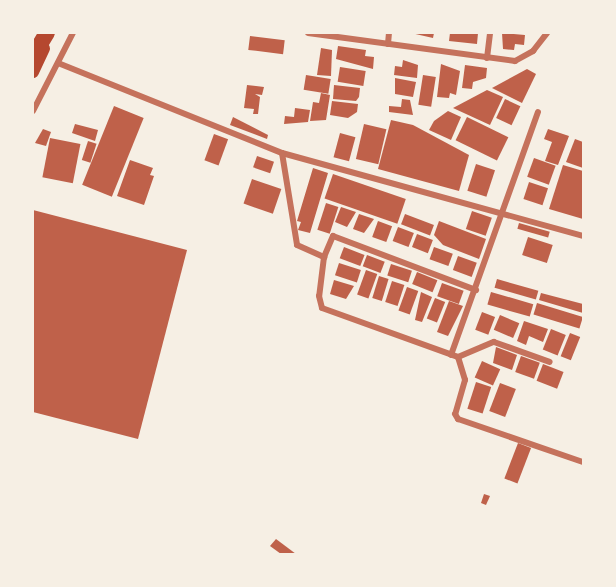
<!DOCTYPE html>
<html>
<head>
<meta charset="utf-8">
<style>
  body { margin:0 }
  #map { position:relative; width:616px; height:587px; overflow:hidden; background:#f6efe4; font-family:Manrope,sans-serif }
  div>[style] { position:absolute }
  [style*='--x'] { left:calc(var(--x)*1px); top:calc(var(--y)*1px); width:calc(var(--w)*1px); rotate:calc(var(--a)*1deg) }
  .building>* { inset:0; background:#bf614a; transform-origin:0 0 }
  .minor>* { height:6px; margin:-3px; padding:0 3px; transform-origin:3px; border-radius:3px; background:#c5725c }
  .secondary>* { height:12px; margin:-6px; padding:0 6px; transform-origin:6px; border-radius:6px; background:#b5482f }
  .motorway>* { height:16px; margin:-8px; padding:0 8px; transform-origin:8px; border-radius:8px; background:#b5482f }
  span { translate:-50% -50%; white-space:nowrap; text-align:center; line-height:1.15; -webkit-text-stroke:6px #f6efe4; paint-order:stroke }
  .frame { position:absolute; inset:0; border:34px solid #f6efe4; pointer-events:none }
</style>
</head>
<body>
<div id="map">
  <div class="building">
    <i style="clip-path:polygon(411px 33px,434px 33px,433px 38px)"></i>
    <i style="clip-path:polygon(450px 33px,478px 33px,477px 44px,449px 41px)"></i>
    <i style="clip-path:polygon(502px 33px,525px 35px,524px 45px,515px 44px,514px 50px,503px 49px)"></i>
    <i style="left:250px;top:36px;width:35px;height:14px;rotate:7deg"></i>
    <i style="clip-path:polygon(338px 46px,366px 50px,365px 56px,374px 57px,373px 69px,336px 59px)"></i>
    <i style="clip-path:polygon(321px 48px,332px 50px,331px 76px,317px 75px)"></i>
    <i style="clip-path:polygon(403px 60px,418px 65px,417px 78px,394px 75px,395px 66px,402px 67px)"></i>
    <i style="clip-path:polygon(441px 64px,460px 71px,456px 95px,450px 93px,449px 98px,437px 97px)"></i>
    <i style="clip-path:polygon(465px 65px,487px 68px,486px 78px,473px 82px,472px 89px,462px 88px)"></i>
    <i style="left:340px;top:67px;width:26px;height:15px;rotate:9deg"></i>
    <i style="clip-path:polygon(527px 69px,536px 74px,522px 103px,492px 88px)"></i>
    <i style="left:306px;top:75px;width:25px;height:15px;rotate:9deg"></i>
    <i style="left:423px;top:75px;width:13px;height:30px;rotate:9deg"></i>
    <i style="clip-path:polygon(395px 78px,416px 82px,413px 97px,395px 94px)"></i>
    <i style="clip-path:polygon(247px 85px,264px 87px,262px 95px,255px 94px,260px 97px,258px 114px,253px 114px,254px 109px,244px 108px)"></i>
    <i style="clip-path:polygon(334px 85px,360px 88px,359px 97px,356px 101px,333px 99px)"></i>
    <i style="clip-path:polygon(487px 90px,503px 97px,490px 125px,453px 108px)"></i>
    <i style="clip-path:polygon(321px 93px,330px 95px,326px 120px,310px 121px,313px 102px,319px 103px)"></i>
    <i style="clip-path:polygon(402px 99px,410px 100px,413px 115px,389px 112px,389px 106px,401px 107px)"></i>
    <i style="left:505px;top:99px;width:17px;height:21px;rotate:25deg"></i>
    <i style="clip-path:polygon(332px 101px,358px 104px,357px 112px,348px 118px,330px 115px)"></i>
    <i style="left:114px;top:106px;width:32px;height:85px;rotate:22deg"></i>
    <i style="clip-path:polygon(295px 108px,310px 110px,308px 122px,284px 124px,285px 116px,294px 117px)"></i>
    <i style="clip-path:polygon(448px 111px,461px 117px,451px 140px,429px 130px,434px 121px)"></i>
    <i style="clip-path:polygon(233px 117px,268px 135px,267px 139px,230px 125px)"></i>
    <i style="left:467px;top:117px;width:46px;height:26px;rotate:26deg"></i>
    <i style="clip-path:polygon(391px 120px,413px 125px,469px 155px,459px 191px,378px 169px)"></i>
    <i style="clip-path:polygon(75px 124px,98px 130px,95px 141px,72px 133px)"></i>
    <i style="left:364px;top:124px;width:23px;height:36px;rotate:13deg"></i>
    <i style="clip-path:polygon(43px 129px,51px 132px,46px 146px,35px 143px)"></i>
    <i style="clip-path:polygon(548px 129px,569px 136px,558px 165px,545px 161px,552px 142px,544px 139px)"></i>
    <i style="left:340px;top:133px;width:16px;height:25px;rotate:15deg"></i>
    <i style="left:214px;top:134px;width:15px;height:28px;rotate:20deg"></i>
    <i style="left:50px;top:138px;width:31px;height:40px;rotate:11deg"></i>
    <i style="clip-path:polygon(575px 139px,583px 142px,583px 168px,566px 162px)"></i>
    <i style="left:88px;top:141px;width:9px;height:20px;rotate:18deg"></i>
    <i style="left:257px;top:156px;width:18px;height:12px;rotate:19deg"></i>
    <i style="left:534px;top:158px;width:23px;height:20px;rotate:20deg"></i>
    <i style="clip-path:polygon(130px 160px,153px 168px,150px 175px,154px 176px,144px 205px,117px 196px)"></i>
    <i style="left:476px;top:164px;width:20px;height:28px;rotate:18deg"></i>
    <i style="clip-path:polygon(563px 165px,583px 171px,583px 219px,549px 209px)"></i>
    <i style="clip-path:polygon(313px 168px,328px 173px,310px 233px,298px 230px,301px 222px,297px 221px)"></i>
    <i style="left:333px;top:174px;width:77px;height:26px;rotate:19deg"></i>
    <i style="left:252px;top:179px;width:31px;height:26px;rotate:19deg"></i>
    <i style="left:529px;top:182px;width:20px;height:18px;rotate:18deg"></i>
    <i style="left:326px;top:203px;width:13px;height:28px;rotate:18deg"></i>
    <i style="clip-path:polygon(341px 207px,356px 212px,347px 227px,335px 222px)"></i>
    <i style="clip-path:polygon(33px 210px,187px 250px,138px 439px,33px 412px)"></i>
    <i style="left:472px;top:211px;width:21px;height:19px;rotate:19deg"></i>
    <i style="clip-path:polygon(359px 214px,374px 219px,364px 233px,353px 229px)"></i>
    <i style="left:405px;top:214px;width:31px;height:11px;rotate:21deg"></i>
    <i style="left:378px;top:221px;width:15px;height:17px;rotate:20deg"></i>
    <i style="clip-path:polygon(439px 221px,486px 239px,479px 259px,443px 245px,434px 235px)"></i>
    <i style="left:519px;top:223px;width:32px;height:6px;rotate:16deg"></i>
    <i style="left:398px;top:227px;width:17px;height:15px;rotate:21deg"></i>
    <i style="left:417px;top:234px;width:17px;height:14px;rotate:21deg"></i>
    <i style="left:528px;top:237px;width:26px;height:19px;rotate:18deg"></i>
    <i style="left:344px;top:247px;width:22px;height:12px;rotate:21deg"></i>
    <i style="left:434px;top:247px;width:20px;height:13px;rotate:20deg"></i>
    <i style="left:367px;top:255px;width:19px;height:12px;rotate:21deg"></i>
    <i style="left:458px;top:256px;width:20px;height:15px;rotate:20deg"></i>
    <i style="left:339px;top:263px;width:23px;height:13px;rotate:18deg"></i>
    <i style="left:391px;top:264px;width:22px;height:12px;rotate:18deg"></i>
    <i style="left:366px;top:270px;width:12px;height:26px;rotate:20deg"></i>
    <i style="left:417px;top:272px;width:22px;height:13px;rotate:22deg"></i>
    <i style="left:379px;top:276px;width:10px;height:23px;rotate:17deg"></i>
    <i style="left:497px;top:279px;width:43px;height:9px;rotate:16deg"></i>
    <i style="clip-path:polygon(334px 280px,354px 286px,346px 299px,330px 294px)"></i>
    <i style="left:392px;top:281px;width:13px;height:22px;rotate:18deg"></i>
    <i style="left:442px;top:283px;width:23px;height:14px;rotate:20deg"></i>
    <i style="left:407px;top:287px;width:12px;height:25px;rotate:20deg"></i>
    <i style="clip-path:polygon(421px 292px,432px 297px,422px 322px,415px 320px)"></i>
    <i style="left:491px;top:292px;width:44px;height:13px;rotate:16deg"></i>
    <i style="clip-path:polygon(541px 293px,583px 304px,583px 313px,539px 300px)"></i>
    <i style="left:435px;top:298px;width:11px;height:22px;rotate:22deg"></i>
    <i style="clip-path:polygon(449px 301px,463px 306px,448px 336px,437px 332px)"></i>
    <i style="left:537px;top:303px;width:48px;height:12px;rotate:17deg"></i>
    <i style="left:482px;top:312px;width:14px;height:19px;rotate:21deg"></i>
    <i style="left:500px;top:315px;width:21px;height:16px;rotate:23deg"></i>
    <i style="clip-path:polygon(524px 321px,548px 329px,543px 342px,529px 336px,526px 345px,517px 341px)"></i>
    <i style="left:551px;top:329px;width:16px;height:22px;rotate:22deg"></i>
    <i style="left:570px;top:333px;width:11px;height:25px;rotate:22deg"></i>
    <i style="clip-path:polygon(496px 347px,517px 355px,512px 370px,493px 363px)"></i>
    <i style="left:521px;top:356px;width:20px;height:17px;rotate:20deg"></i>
    <i style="left:482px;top:361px;width:20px;height:18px;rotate:24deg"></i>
    <i style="left:543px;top:364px;width:22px;height:18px;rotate:21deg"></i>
    <i style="left:476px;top:382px;width:16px;height:28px;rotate:18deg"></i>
    <i style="left:500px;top:383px;width:17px;height:30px;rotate:21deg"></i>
    <i style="left:518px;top:443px;width:14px;height:38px;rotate:21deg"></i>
    <i style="clip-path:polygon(484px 494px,490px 496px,486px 505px,481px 503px)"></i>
    <i style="clip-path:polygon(276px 539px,296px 554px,281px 554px,270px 546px)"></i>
  </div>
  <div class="minor">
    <i style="--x:308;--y:33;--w:209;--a:7.7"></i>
    <i style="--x:515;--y:61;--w:21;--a:-29"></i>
    <i style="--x:533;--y:51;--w:23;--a:-52"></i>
    <i style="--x:388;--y:44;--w:11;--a:-85"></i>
    <i style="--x:487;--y:58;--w:25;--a:-83"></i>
    <i style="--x:58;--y:63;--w:241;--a:21.9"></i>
    <i style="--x:282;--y:153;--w:312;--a:15.4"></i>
    <i style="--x:33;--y:111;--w:88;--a:-62.9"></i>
    <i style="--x:282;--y:153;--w:93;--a:80.7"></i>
    <i style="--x:297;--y:245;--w:30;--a:24"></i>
    <i style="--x:324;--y:257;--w:39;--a:97"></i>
    <i style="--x:319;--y:296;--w:12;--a:76"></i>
    <i style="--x:322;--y:308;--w:145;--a:19.8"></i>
    <i style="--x:458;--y:357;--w:24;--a:73"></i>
    <i style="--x:465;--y:380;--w:35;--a:106"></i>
    <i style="--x:455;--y:414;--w:6;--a:59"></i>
    <i style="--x:458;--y:419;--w:132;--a:19"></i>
    <i style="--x:324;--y:257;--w:23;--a:-67"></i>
    <i style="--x:333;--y:236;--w:153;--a:20.7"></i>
    <i style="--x:451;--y:355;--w:258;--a:-70.3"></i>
    <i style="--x:458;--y:357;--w:39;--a:-23"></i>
    <i style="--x:494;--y:342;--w:59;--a:19.7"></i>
  </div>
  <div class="secondary">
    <i style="--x:33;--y:72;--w:26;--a:-65"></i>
  </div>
  <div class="motorway">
    <i style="--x:33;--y:56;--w:27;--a:-59"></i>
  </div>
  <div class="frame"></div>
</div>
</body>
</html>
